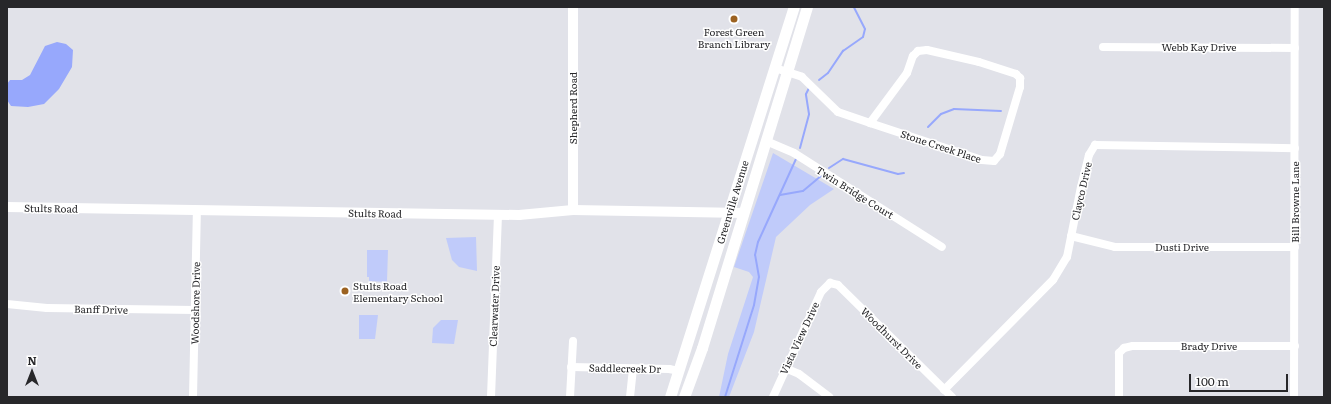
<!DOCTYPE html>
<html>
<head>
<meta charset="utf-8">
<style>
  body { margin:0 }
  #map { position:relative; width:1331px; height:404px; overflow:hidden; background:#e1e2e9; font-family:Literata,serif }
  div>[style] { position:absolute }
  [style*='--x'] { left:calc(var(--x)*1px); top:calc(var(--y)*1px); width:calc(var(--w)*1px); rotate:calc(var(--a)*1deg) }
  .green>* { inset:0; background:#c0cbfa }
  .water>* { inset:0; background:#97a8fc }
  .stream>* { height:2px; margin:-1px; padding:0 1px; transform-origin:1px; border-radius:1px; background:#97a8fc }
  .minor>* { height:8px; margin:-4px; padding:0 4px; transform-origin:4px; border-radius:4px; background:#fff }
  .tertiary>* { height:10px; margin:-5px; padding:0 5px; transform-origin:5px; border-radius:5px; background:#fff }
  .secondary>* { height:11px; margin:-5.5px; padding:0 5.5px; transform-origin:5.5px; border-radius:5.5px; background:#fff }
  .dots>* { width:11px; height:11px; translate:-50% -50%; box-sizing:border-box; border:2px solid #fff; border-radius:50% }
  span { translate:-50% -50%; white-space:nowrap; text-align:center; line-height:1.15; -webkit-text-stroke:3px #fff; paint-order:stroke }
  .poi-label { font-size:10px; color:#27272a }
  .left { translate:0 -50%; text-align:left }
  .street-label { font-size:10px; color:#27272a }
  .frame { position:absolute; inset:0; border:8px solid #27272a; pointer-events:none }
  .north { position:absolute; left:12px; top:352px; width:40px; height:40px; -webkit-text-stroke:3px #fff; paint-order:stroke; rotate:0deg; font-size:11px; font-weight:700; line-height:16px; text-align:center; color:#27272a }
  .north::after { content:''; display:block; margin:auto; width:14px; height:18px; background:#27272a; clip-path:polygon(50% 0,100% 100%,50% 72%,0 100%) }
  .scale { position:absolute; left:1189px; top:374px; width:99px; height:18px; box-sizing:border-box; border:2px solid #27272a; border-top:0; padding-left:5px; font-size:12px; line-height:14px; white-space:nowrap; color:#27272a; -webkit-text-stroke:3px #fff; paint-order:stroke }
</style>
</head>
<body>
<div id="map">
  <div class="green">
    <i style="clip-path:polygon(773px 153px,834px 189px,810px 205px,776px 237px,754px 332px,729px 397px,719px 397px,728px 354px,753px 277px,749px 272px,734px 267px)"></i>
    <i style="clip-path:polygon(476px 237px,477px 271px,459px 267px,452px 260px,446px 238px)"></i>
    <i style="clip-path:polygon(367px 250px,388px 250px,387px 282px,369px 281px,369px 277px,367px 277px)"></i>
    <i style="clip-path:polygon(359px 315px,378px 315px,375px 339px,359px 339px)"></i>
    <i style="clip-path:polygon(441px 320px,458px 320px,454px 344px,432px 343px,433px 328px)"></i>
  </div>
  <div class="water">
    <i style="clip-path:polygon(57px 42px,66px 44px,73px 50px,72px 67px,59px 89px,44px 104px,28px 107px,11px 106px,7px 100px,7px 84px,10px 80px,22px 80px,30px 75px,45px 46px)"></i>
  </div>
  <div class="stream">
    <i style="--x:819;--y:80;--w:11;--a:-38"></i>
    <i style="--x:828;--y:73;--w:27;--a:-56"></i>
    <i style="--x:843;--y:51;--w:24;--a:-35"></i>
    <i style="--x:863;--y:37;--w:8;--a:-76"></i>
    <i style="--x:865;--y:29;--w:25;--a:-117"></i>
    <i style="--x:928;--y:127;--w:18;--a:-45"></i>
    <i style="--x:941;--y:114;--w:14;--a:-21"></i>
    <i style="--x:954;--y:109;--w:47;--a:2.4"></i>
    <i style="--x:800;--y:148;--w:35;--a:-75"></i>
    <i style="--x:809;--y:114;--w:20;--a:-99"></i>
    <i style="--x:806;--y:94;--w:7;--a:-63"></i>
    <i style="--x:829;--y:168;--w:17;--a:-33"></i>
    <i style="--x:843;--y:159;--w:57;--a:15.3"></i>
    <i style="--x:898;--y:174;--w:6;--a:-9"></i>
    <i style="--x:780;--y:195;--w:23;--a:-10"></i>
    <i style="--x:803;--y:191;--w:23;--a:-40"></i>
    <i style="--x:725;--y:397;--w:96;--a:-72.5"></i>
    <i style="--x:754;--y:305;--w:28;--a:-80"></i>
    <i style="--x:759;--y:277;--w:22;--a:-100"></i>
    <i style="--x:755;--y:255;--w:13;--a:-77"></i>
    <i style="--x:758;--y:242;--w:91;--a:-65.4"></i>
  </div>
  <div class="minor">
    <i style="--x:1103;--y:47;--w:192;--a:0.3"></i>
    <i style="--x:927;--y:50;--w:53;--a:13"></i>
    <i style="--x:979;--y:62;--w:39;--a:18"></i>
    <i style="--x:1016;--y:74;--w:6;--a:45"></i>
    <i style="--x:1020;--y:78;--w:9;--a:90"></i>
    <i style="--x:1020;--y:87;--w:70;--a:106.6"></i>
    <i style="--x:1000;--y:154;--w:9;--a:131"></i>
    <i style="--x:994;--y:161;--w:12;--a:-175"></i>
    <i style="--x:982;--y:160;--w:118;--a:-161.7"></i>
    <i style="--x:870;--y:123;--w:62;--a:-53.5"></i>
    <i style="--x:907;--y:73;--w:18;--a:-71"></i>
    <i style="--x:913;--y:56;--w:7;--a:-45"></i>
    <i style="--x:918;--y:51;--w:9;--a:-6"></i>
    <i style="--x:775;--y:68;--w:28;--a:18"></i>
    <i style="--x:802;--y:77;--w:50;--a:44.2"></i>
    <i style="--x:838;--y:112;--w:34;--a:19"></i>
    <i style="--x:766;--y:141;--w:30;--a:23"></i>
    <i style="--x:794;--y:153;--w:175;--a:32.4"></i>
    <i style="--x:1071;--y:236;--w:45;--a:14"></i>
    <i style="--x:1115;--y:247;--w:180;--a:0"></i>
    <i style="--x:7;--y:304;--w:40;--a:5.7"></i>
    <i style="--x:47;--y:308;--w:148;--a:0.8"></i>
    <i style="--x:571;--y:367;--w:98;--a:1.2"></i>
    <i style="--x:669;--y:369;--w:10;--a:11"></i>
    <i style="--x:785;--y:368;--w:15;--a:23"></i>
    <i style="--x:799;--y:374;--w:38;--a:37"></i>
    <i style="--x:944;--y:390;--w:155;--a:-45.3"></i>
    <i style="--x:1053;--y:280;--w:27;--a:-59"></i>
    <i style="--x:1067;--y:257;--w:71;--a:-78.7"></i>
    <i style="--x:1081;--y:187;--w:33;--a:-76"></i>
    <i style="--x:1089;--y:155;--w:12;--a:-59"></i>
    <i style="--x:1095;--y:145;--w:200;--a:0.9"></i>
    <i style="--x:193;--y:397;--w:187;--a:-88.8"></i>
    <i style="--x:491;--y:397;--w:183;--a:-87.8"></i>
    <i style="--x:570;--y:397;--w:56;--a:-86.9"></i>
    <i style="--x:630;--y:397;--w:29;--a:-84"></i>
    <i style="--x:773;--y:397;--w:115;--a:-65.4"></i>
    <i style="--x:821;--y:292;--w:13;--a:-45"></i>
    <i style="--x:830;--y:283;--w:8;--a:14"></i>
    <i style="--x:838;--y:285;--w:160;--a:44.5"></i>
    <i style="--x:1119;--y:397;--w:44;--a:-90"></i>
    <i style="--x:1119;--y:353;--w:7;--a:-45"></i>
    <i style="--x:1124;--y:348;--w:9;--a:-13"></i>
    <i style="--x:1133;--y:346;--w:162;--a:0"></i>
    <i style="--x:1294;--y:397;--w:390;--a:-89.9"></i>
  </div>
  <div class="tertiary">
    <i style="--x:7;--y:207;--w:512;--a:0.9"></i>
    <i style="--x:519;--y:215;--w:54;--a:-5.3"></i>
    <i style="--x:573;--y:210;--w:171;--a:1"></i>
    <i style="--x:573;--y:210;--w:203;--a:-90"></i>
  </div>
  <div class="secondary">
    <i style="--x:670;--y:397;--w:409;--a:-72.4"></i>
    <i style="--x:684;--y:397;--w:52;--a:-69.8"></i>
    <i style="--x:702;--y:348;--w:357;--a:-72.9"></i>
  </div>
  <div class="dots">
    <i style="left:734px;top:19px;background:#9c6221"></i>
    <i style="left:345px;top:291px;background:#9c6221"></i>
  </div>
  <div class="poi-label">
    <span style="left:734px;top:37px">Forest Green<br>Branch Library</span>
    <span class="left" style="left:353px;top:291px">Stults Road<br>Elementary School</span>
  </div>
  <div class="street-label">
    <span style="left:1199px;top:47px">Webb Kay Drive</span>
    <span style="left:573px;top:108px;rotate:-90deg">Shepherd Road</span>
    <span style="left:941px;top:146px;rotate:18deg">Stone Creek Place</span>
    <span style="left:1081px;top:191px;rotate:-77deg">Clayco Drive</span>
    <span style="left:855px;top:192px;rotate:32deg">Twin Bridge Court</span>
    <span style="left:732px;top:202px;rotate:-73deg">Greenville Avenue</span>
    <span style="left:1295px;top:202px;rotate:-90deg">Bill Browne Lane</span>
    <span style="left:51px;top:208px;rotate:1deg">Stults Road</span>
    <span style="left:375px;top:213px;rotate:1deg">Stults Road</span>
    <span style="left:1182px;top:247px">Dusti Drive</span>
    <span style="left:195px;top:303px;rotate:-89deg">Woodshore Drive</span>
    <span style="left:494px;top:306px;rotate:-88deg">Clearwater Drive</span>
    <span style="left:101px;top:309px;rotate:1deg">Banff Drive</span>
    <span style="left:799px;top:338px;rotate:-65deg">Vista View Drive</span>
    <span style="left:892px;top:338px;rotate:45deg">Woodhurst Drive</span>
    <span style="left:1209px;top:346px">Brady Drive</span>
    <span style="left:625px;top:368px;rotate:1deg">Saddlecreek Dr</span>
  </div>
  <div class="frame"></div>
  <div class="north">N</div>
  <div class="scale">100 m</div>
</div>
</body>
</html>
